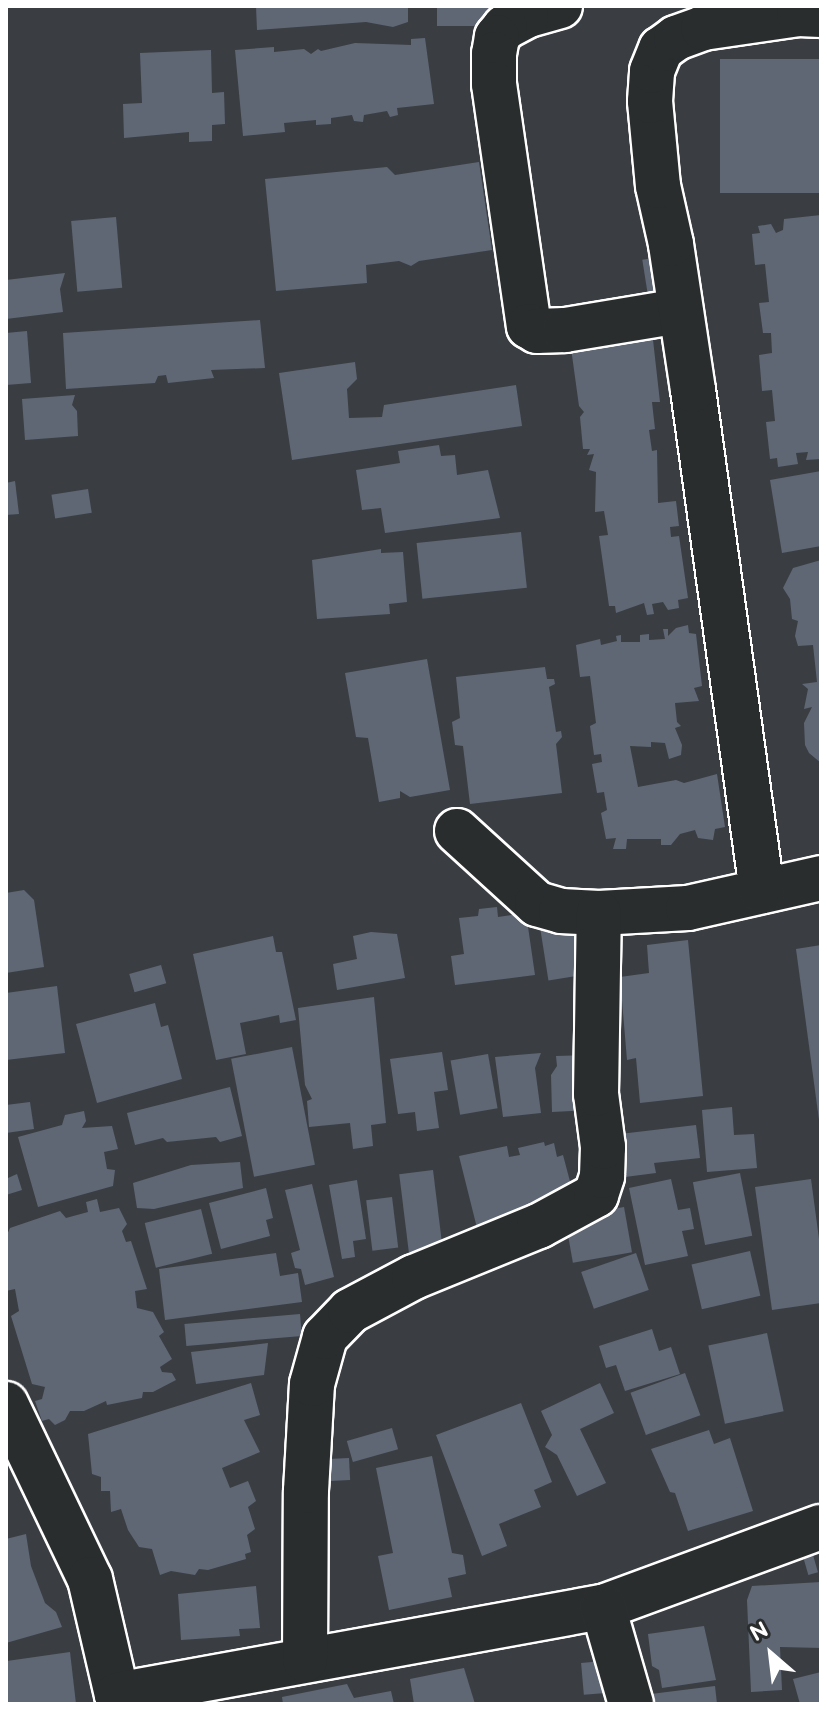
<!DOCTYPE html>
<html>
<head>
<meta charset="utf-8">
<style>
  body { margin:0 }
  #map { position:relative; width:827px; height:1710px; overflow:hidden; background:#3a3e43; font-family:"Balsamiq Sans",sans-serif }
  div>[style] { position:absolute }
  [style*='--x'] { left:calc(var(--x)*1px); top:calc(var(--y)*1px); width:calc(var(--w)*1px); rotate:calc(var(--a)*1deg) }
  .building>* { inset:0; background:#5f6775; transform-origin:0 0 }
  .roads { filter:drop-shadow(2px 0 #fff) drop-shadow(-2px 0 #fff) drop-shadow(0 2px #fff) drop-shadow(0 -2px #fff) }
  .minor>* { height:44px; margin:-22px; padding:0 22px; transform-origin:22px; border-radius:22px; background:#2a2d2e }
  span { translate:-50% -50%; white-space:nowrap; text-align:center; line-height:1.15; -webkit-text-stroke:6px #2a2d2e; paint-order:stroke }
  .frame { position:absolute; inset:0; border:8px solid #fff; pointer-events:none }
  .north { position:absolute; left:731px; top:1614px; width:80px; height:80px; -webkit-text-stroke:6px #2a2d2e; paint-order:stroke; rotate:332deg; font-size:22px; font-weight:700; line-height:32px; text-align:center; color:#fff }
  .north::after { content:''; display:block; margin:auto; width:28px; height:36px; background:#fff; clip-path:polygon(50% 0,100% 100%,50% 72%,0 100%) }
</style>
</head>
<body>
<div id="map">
  <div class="building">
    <i style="clip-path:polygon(256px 6px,408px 6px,408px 22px,393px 27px,366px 22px,257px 30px)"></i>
    <i style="left:437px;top:6px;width:53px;height:20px"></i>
    <i style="clip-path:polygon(425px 38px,434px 104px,397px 108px,398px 115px,390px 117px,387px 111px,364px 115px,363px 122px,354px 121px,352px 115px,331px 118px,331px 124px,316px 125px,316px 120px,284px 123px,285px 132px,243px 136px,235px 50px,274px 47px,274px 52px,304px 49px,311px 54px,318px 49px,321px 51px,355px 43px,411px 45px,411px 39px)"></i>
    <i style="clip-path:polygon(211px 50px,212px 93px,224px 92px,225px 124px,212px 125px,212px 141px,189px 142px,189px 132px,124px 138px,123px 104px,142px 103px,140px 53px)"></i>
    <i style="left:821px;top:59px;width:134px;height:101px;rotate:90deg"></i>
    <i style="clip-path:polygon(479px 162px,492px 250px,419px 261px,411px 266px,399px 261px,366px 265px,367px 283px,276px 291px,265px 179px,387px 167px,395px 175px)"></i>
    <i style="clip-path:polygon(821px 215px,821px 459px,806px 460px,808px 452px,796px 453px,798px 464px,778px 467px,777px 458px,770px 459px,766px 422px,775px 421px,772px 390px,762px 391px,759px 355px,772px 353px,771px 333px,763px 333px,759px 303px,769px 302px,765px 264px,755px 265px,752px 234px,760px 233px,758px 226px,771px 224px,776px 233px,783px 230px,784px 219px)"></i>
    <i style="left:116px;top:217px;width:71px;height:45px;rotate:85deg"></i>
    <i style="left:666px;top:256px;width:45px;height:24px;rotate:81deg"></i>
    <i style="clip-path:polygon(65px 273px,60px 289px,63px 312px,6px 319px,6px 280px)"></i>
    <i style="clip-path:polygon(260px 320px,265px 368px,211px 370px,214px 378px,168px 383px,166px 375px,158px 376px,155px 383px,66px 389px,63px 333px)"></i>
    <i style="clip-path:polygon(27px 331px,31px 383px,6px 385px,6px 333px)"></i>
    <i style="clip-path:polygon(652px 331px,660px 402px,652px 402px,655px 429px,649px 430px,652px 451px,657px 450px,658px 503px,676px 501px,679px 526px,670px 527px,671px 537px,679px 536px,688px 598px,678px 600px,679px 608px,668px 610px,663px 602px,652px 604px,654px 614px,647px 615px,644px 603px,616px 613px,615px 606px,609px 606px,599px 536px,608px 535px,604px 511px,595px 512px,596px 472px,589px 470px,594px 454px,587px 455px,590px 449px,583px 449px,580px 417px,584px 412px,579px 406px,571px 348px)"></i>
    <i style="clip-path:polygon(355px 362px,357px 379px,347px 389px,349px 418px,382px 417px,384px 405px,516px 385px,522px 426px,292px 460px,279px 373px)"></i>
    <i style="clip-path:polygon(75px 395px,72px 405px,77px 411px,78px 436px,25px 440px,22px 399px)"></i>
    <i style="clip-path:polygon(439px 445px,441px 456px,455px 455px,457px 475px,488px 470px,500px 518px,385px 533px,381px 508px,362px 510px,356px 470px,400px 463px,398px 451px)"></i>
    <i style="clip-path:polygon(821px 471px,821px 546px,782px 553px,770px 480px)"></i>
    <i style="clip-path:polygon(15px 481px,19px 514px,6px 515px,6px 483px)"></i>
    <i style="left:88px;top:489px;width:24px;height:37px;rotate:81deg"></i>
    <i style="left:521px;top:532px;width:56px;height:105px;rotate:84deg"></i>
    <i style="clip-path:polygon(381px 549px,381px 553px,403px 552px,407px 602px,389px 604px,390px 614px,317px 619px,312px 560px)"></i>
    <i style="clip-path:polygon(821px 560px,821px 763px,809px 753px,805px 745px,804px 723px,812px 707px,804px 709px,808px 689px,802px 684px,817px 682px,813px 645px,798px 646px,795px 636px,798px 621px,792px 619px,790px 599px,783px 588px,793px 568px)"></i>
    <i style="clip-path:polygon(688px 625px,689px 633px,696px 634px,702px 686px,694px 688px,699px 701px,675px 703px,677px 722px,681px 726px,675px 728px,682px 745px,681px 755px,669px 759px,665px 743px,651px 742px,651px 747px,630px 746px,638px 787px,676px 780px,684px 783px,717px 774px,725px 827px,715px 829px,713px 840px,698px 838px,695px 830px,680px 834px,671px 845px,661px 845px,661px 839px,627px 839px,626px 849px,613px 849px,616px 838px,606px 839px,601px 813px,607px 810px,604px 792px,597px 793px,592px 764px,602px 762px,601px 754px,594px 755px,590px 726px,596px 723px,590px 676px,580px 677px,576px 645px,600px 639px,601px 645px,617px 641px,616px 636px,621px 635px,621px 642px,640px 642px,640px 635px,649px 634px,649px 640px,665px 639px,663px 629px,668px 629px,668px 636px,676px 628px)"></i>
    <i style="clip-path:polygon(427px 659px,450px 790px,410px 797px,400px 791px,400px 798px,379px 802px,368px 738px,356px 737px,345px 673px)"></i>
    <i style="clip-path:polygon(545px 667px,547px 679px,554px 679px,555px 684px,549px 687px,556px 732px,561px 731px,562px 737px,556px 744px,562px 793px,470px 804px,463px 746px,455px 745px,452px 722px,460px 718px,456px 677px)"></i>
    <i style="clip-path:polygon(24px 890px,34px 900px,44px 967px,6px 973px,6px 893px)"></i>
    <i style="clip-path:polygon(497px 907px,498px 917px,526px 913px,535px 975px,455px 985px,451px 956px,464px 954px,459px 918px,478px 916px,479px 909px)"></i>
    <i style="left:579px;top:924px;width:51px;height:39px;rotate:81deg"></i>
    <i style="clip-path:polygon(371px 932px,397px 934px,405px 978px,337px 990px,333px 964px,357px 959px,353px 936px)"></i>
    <i style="clip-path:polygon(273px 936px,276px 952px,282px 952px,296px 1020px,280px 1023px,279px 1015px,240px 1023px,246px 1054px,216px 1060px,193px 954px)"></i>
    <i style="clip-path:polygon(688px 940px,703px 1096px,640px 1103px,636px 1058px,627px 1060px,620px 977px,649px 973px,647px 945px)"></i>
    <i style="clip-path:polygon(821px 945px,821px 1120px,819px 1120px,796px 949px)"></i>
    <i style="left:161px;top:965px;width:19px;height:33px;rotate:74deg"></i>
    <i style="clip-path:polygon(57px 986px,65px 1053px,6px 1060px,6px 993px)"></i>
    <i style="clip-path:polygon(374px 997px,386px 1123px,371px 1125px,373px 1146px,353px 1149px,350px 1123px,309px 1127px,307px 1101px,312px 1099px,305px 1085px,298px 1008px)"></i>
    <i style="clip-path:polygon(155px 1003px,161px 1027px,168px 1025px,182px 1079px,97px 1103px,76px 1024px)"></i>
    <i style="left:292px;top:1047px;width:120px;height:62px;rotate:79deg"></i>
    <i style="clip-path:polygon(442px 1052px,448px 1090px,434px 1092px,439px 1128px,417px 1131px,415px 1112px,398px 1114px,390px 1059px)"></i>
    <i style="clip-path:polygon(541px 1053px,535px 1068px,541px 1113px,503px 1117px,495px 1057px)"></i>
    <i style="left:488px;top:1054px;width:55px;height:38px;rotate:80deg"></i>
    <i style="clip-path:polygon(589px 1055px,591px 1110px,552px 1112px,551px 1075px,557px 1066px,556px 1056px)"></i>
    <i style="clip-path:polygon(230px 1087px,242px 1136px,220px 1142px,216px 1137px,167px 1142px,163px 1138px,135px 1145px,127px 1113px)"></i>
    <i style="clip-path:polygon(30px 1102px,34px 1129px,6px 1133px,6px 1105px)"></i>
    <i style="clip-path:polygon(732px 1107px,734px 1135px,754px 1134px,757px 1168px,707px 1172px,702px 1110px)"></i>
    <i style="clip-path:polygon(84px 1111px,86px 1121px,82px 1128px,112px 1126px,118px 1149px,104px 1152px,107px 1169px,115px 1170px,113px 1186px,38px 1207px,18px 1137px,62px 1125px,65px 1115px)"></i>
    <i style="clip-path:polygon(696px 1125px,700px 1158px,654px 1163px,656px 1173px,625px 1177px,620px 1134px)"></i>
    <i style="clip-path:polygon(544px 1142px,545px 1146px,554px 1143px,557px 1157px,563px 1155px,576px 1204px,477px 1228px,459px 1156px,507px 1146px,509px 1157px,520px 1155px,518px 1148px)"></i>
    <i style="clip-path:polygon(240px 1162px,243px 1188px,154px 1209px,137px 1208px,133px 1183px,191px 1165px)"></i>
    <i style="left:433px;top:1170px;width:79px;height:34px;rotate:83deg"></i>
    <i style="clip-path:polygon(6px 1173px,8px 1178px,17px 1174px,22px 1190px,6px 1195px)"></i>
    <i style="left:740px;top:1173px;width:64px;height:48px;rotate:79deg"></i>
    <i style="clip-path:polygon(671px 1179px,678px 1210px,690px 1208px,694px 1229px,682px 1231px,688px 1256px,645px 1265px,629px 1188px)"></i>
    <i style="clip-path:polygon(811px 1179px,821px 1254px,821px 1303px,772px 1310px,755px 1187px)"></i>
    <i style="clip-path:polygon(357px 1180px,366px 1239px,353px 1241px,355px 1257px,342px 1259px,329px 1185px)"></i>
    <i style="clip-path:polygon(312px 1184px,334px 1277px,305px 1285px,301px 1269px,295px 1268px,291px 1253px,300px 1250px,285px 1190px)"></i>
    <i style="clip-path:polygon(266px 1188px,273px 1218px,266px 1220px,270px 1236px,221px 1249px,209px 1203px)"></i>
    <i style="left:392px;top:1197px;width:51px;height:26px;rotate:83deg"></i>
    <i style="clip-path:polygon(97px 1199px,100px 1212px,119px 1208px,127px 1224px,122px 1231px,126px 1242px,131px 1241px,147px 1289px,135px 1291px,137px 1308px,153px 1312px,164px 1332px,159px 1336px,172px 1359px,160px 1367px,162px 1372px,172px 1373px,176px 1380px,153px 1392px,143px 1392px,142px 1398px,107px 1405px,106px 1401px,84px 1411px,70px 1411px,65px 1420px,55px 1425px,49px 1419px,42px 1421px,35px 1401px,42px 1399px,45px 1387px,32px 1384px,11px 1316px,19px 1311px,15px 1289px,6px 1291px,6px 1237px,10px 1228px,60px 1211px,66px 1218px,88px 1212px,86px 1202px)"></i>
    <i style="left:624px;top:1207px;width:46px;height:60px;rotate:80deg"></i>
    <i style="left:201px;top:1209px;width:46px;height:58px;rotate:76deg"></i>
    <i style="left:750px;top:1251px;width:46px;height:60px;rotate:77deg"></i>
    <i style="clip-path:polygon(276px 1253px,280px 1276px,298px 1273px,302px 1302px,165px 1320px,159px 1269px)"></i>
    <i style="left:636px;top:1253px;width:39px;height:58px;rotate:71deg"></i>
    <i style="left:300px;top:1314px;width:22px;height:116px;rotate:85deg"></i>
    <i style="clip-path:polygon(652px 1329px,659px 1351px,671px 1347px,680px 1374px,625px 1391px,616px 1365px,606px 1368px,599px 1346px)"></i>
    <i style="left:767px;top:1333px;width:80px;height:60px;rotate:78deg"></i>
    <i style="clip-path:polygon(268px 1343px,264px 1375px,196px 1384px,191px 1352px)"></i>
    <i style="left:685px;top:1373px;width:45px;height:58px;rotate:70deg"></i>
    <i style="clip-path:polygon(251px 1383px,260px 1415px,244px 1420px,260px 1452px,222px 1468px,230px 1488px,248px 1481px,256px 1501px,248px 1507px,255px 1529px,247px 1535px,251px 1552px,245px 1554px,246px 1559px,208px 1570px,199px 1569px,195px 1575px,171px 1571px,160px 1575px,152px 1549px,139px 1547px,128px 1530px,121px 1509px,111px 1512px,110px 1491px,101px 1491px,101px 1477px,92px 1474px,88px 1434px)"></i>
    <i style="clip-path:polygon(600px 1383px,614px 1413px,580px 1429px,606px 1483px,577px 1496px,557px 1455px,545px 1447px,552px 1435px,541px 1411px)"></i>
    <i style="clip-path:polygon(521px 1403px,552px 1482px,534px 1490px,541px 1507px,499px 1524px,507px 1546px,482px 1556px,436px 1435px)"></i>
    <i style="left:392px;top:1428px;width:22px;height:47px;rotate:74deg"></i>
    <i style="clip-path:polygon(709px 1430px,714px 1444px,730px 1438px,753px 1511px,688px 1531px,675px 1493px,670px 1492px,651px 1449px)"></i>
    <i style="clip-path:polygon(432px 1456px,452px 1553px,463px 1555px,466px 1574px,448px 1578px,452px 1597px,389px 1610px,378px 1556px,393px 1553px,376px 1468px)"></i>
    <i style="left:349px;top:1458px;width:22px;height:25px;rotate:87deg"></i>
    <i style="clip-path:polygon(26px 1534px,31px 1566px,45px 1603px,56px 1612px,62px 1627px,6px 1643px,6px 1539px)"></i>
    <i style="left:813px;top:1555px;width:18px;height:10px;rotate:74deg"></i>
    <i style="clip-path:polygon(821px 1582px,821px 1648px,780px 1647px,782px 1690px,751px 1692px,747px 1600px,752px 1586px)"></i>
    <i style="clip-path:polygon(256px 1586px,260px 1628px,239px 1629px,240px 1636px,181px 1640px,178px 1594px)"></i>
    <i style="clip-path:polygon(704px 1626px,716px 1680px,662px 1688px,659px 1670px,652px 1666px,648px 1634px)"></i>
    <i style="clip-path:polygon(70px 1652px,76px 1704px,6px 1704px,7px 1661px)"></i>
    <i style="left:603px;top:1661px;width:32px;height:22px;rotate:85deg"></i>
    <i style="clip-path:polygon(464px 1668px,475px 1704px,414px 1704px,410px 1679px)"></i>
    <i style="clip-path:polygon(821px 1672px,821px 1704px,800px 1704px,793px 1679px)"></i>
    <i style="clip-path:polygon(347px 1684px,354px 1698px,391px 1691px,394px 1704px,283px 1704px,282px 1697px)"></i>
    <i style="clip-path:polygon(715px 1686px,717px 1704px,653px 1704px,651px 1694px)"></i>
  </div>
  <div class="roads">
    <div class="minor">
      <i style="--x:560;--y:6;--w:35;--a:164"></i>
      <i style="--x:526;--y:16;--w:24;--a:152"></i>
      <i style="--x:505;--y:27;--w:13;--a:129"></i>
      <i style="--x:497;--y:37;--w:17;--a:100"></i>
      <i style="--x:494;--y:54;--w:30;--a:90"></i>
      <i style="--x:494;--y:84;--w:245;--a:81.8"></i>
      <i style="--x:529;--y:326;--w:9;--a:32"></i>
      <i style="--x:537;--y:331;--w:28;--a:-2"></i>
      <i style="--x:565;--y:330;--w:117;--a:-9.4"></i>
      <i style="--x:457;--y:831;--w:108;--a:42.4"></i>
      <i style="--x:537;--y:904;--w:25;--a:16"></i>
      <i style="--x:561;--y:911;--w:38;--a:3"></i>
      <i style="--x:599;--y:913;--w:89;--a:-3.2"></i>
      <i style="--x:688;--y:908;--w:136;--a:-12.7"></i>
      <i style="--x:762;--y:891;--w:506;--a:-97.84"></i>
      <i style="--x:693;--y:390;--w:148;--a:-98.6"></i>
      <i style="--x:671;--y:244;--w:59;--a:-102.6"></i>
      <i style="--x:658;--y:186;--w:85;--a:-95.4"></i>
      <i style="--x:650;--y:101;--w:30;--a:-86"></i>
      <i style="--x:652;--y:71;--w:24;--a:-68"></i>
      <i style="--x:661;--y:49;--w:19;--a:-36"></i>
      <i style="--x:676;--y:38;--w:29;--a:-20"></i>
      <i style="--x:703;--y:28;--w:97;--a:-8.3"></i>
      <i style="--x:799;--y:14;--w:22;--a:3"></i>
      <i style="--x:6;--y:1404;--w:194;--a:64.4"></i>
      <i style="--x:90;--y:1579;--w:119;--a:76.9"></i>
      <i style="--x:117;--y:1695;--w:494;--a:-10.3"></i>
      <i style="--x:603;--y:1607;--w:232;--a:-20.2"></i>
      <i style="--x:603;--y:1607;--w:101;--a:73.9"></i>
      <i style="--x:305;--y:1660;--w:169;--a:-89.7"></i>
      <i style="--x:306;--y:1491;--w:107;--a:-86.8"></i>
      <i style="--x:312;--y:1384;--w:49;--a:-74.5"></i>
      <i style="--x:325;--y:1337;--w:36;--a:-46"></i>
      <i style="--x:350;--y:1311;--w:72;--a:-28"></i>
      <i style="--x:414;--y:1277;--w:135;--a:-22.2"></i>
      <i style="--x:539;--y:1226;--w:65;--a:-28.5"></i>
      <i style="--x:596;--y:1195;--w:20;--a:-72"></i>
      <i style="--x:602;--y:1176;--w:29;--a:-88"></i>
      <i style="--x:603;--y:1147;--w:53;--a:-97.5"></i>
      <i style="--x:596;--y:1094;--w:181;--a:-89.1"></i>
    </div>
  </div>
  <div class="frame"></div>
  <div class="north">N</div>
</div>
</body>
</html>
